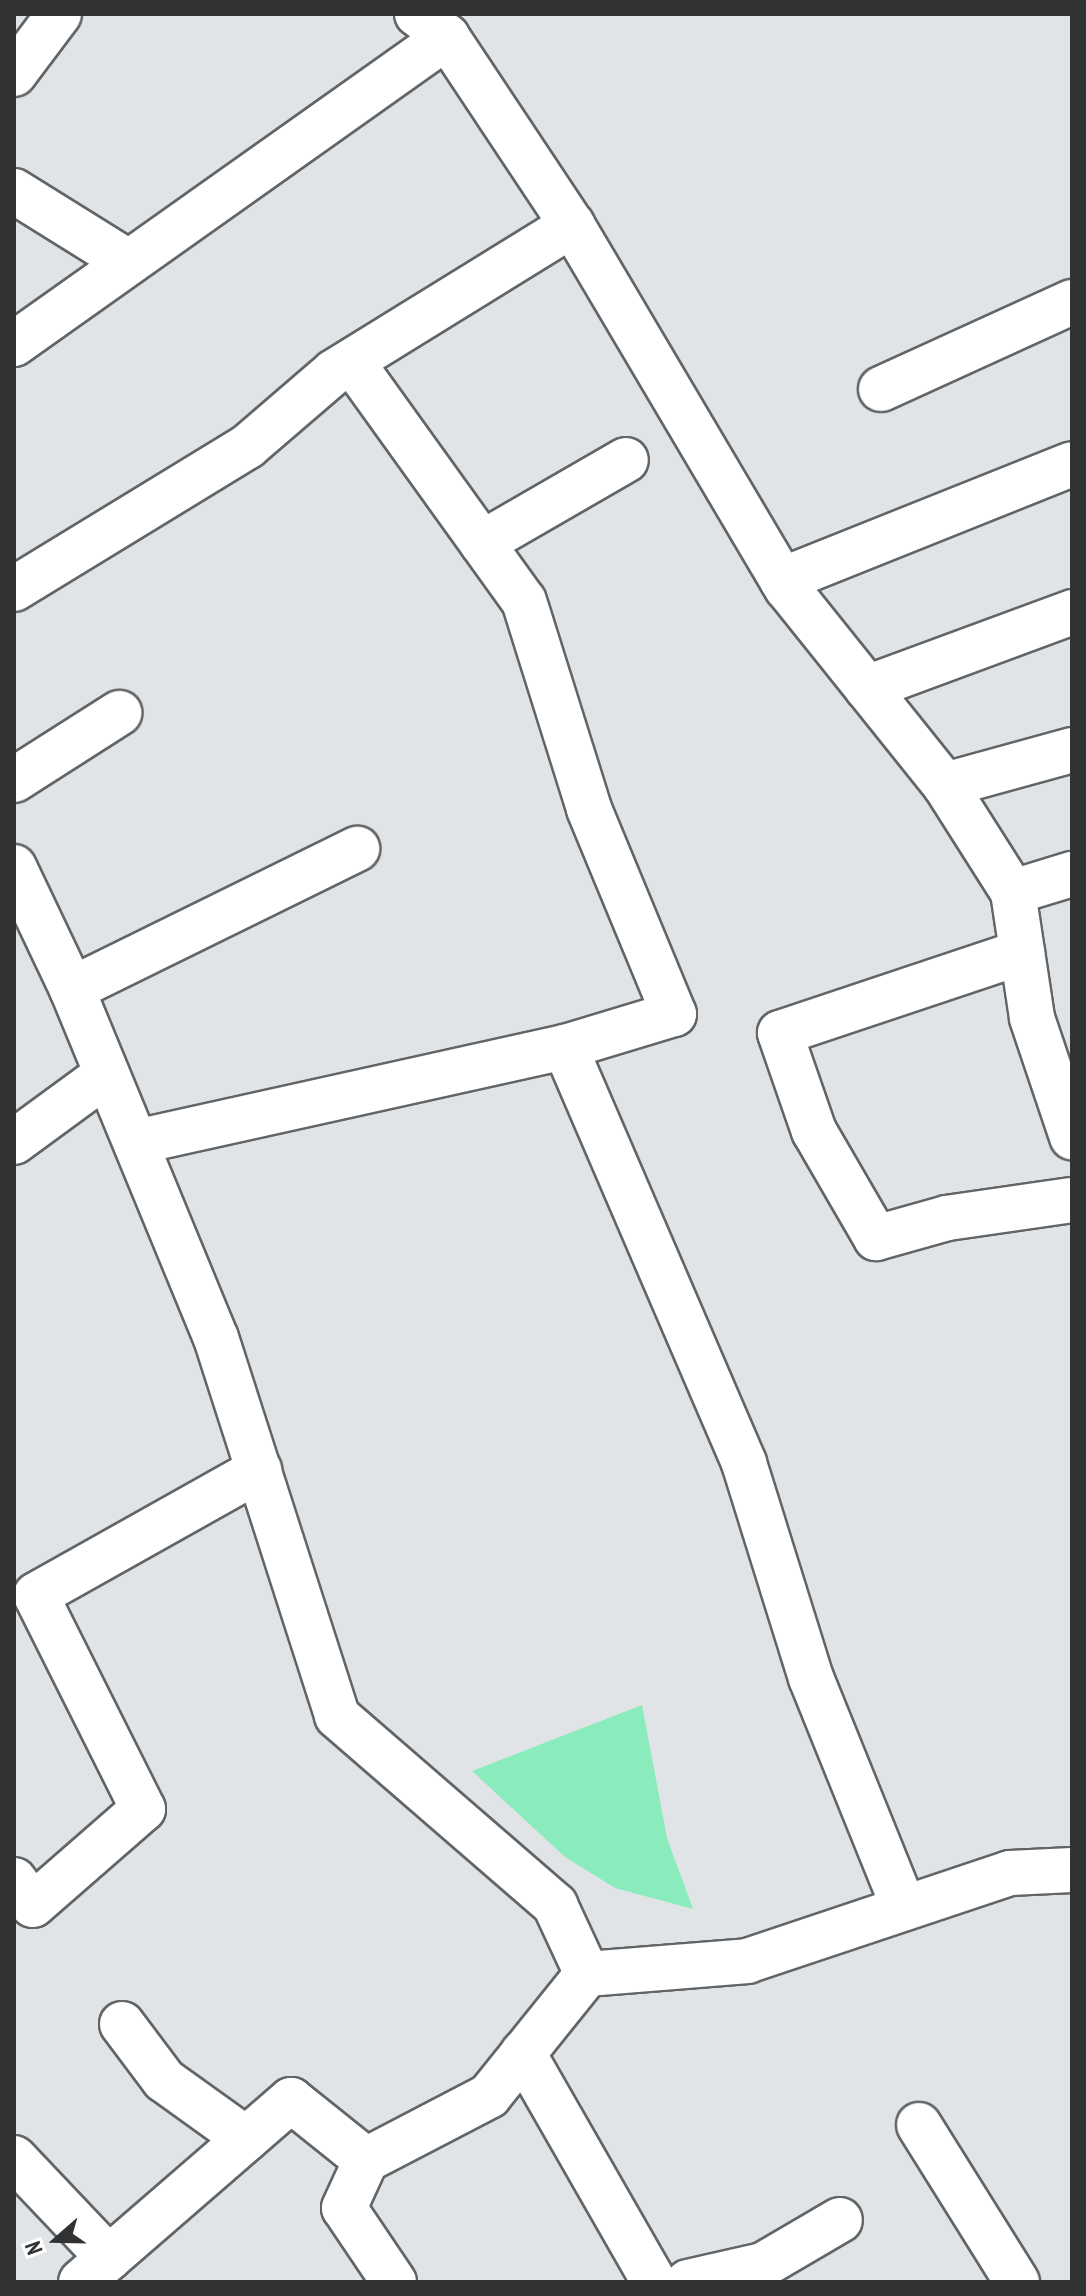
<!DOCTYPE html>
<html>
<head>
<meta charset="utf-8">
<style>
  body { margin:0 }
  #map { position:relative; width:1086px; height:2296px; overflow:hidden; background:#e0e4e6; font-family:"PT Sans Narrow",sans-serif }
  div>[style] { position:absolute }
  [style*='--x'] { left:calc(var(--x)*1px); top:calc(var(--y)*1px); width:calc(var(--w)*1px); rotate:calc(var(--a)*1deg) }
  .green>* { inset:0; background:#8aecbc }
  .roads { filter:drop-shadow(2px 0 #626567) drop-shadow(-2px 0 #626567) drop-shadow(0 2px #626567) drop-shadow(0 -2px #626567) }
  .minor>* { height:44px; margin:-22px; padding:0 22px; transform-origin:22px; border-radius:22px; background:#fff }
  span { translate:-50% -50%; white-space:nowrap; text-align:center; line-height:1.15; -webkit-text-stroke:7px #fff; paint-order:stroke }
  .frame { position:absolute; inset:0; border:16px solid #313233; pointer-events:none }
  .north { position:absolute; left:16px; top:2200px; width:80px; height:80px; -webkit-text-stroke:6px #fff; paint-order:stroke; rotate:250deg; font-size:22px; font-weight:700; line-height:32px; text-align:center; color:#313233 }
  .north::after { content:''; display:block; margin:auto; width:28px; height:36px; background:#313233; clip-path:polygon(50% 0,100% 100%,50% 72%,0 100%) }
</style>
</head>
<body>
<div id="map">
  <div class="green">
    <i style="clip-path:polygon(642px 1705px,667px 1838px,693px 1909px,615px 1888px,565px 1857px,472px 1771px)"></i>
  </div>
  <div class="roads">
    <div class="minor">
      <i style="--x:417;--y:14;--w:38;--a:37"></i>
      <i style="--x:447;--y:37;--w:226;--a:56.4"></i>
      <i style="--x:572;--y:225;--w:422;--a:59.4"></i>
      <i style="--x:787;--y:588;--w:253;--a:51.3"></i>
      <i style="--x:945;--y:785;--w:127;--a:57.6"></i>
      <i style="--x:1013;--y:892;--w:127;--a:81.4"></i>
      <i style="--x:1032;--y:1018;--w:126;--a:71.4"></i>
      <i style="--x:14;--y:74;--w:75;--a:-53.1"></i>
      <i style="--x:14;--y:191;--w:131;--a:31.9"></i>
      <i style="--x:14;--y:344;--w:531;--a:-35.34"></i>
      <i style="--x:352;--y:362;--w:294;--a:54.3"></i>
      <i style="--x:524;--y:601;--w:218;--a:72.6"></i>
      <i style="--x:589;--y:809;--w:222;--a:67.5"></i>
      <i style="--x:674;--y:1014;--w:114;--a:163.2"></i>
      <i style="--x:881;--y:389;--w:210;--a:-24.5"></i>
      <i style="--x:482;--y:543;--w:166;--a:-30"></i>
      <i style="--x:782;--y:580;--w:312;--a:-21.8"></i>
      <i style="--x:14;--y:589;--w:274;--a:-31.4"></i>
      <i style="--x:248;--y:446;--w:113;--a:-40.7"></i>
      <i style="--x:334;--y:372;--w:280;--a:-31.7"></i>
      <i style="--x:867;--y:688;--w:219;--a:-20.3"></i>
      <i style="--x:14;--y:780;--w:125;--a:-32.5"></i>
      <i style="--x:945;--y:785;--w:132;--a:-15.4"></i>
      <i style="--x:14;--y:867;--w:135;--a:64.6"></i>
      <i style="--x:72;--y:989;--w:378;--a:67.6"></i>
      <i style="--x:216;--y:1338;--w:397;--a:72.2"></i>
      <i style="--x:337;--y:1716;--w:289;--a:40.9"></i>
      <i style="--x:555;--y:1905;--w:76;--a:65.1"></i>
      <i style="--x:1013;--y:892;--w:62;--a:-17"></i>
      <i style="--x:1022;--y:952;--w:255;--a:161.5"></i>
      <i style="--x:780;--y:1033;--w:104;--a:70.9"></i>
      <i style="--x:814;--y:1131;--w:124;--a:59.9"></i>
      <i style="--x:876;--y:1238;--w:74;--a:-15.7"></i>
      <i style="--x:947;--y:1218;--w:126;--a:-8.2"></i>
      <i style="--x:72;--y:989;--w:318;--a:-26.2"></i>
      <i style="--x:14;--y:1142;--w:115;--a:-36.2"></i>
      <i style="--x:136;--y:1142;--w:439;--a:-12.5"></i>
      <i style="--x:565;--y:1047;--w:453;--a:66.7"></i>
      <i style="--x:744;--y:1463;--w:225;--a:72.7"></i>
      <i style="--x:811;--y:1678;--w:248;--a:68"></i>
      <i style="--x:14;--y:1880;--w:31;--a:53"></i>
      <i style="--x:33;--y:1905;--w:146;--a:-41.1"></i>
      <i style="--x:143;--y:1809;--w:239;--a:-116.6"></i>
      <i style="--x:36;--y:1595;--w:256;--a:-29.3"></i>
      <i style="--x:122;--y:2024;--w:70;--a:53.1"></i>
      <i style="--x:164;--y:2080;--w:101;--a:35.7"></i>
      <i style="--x:523;--y:2053;--w:264;--a:60.2"></i>
      <i style="--x:919;--y:2125;--w:185;--a:58"></i>
      <i style="--x:14;--y:2158;--w:138;--a:46.5"></i>
      <i style="--x:81;--y:2282;--w:278;--a:-40.9"></i>
      <i style="--x:291;--y:2100;--w:96;--a:38.7"></i>
      <i style="--x:394;--y:2282;--w:89;--a:-124"></i>
      <i style="--x:344;--y:2208;--w:53;--a:-65.4"></i>
      <i style="--x:366;--y:2160;--w:139;--a:-27.5"></i>
      <i style="--x:489;--y:2096;--w:156;--a:-51.2"></i>
      <i style="--x:587;--y:1974;--w:161;--a:-4.6"></i>
      <i style="--x:747;--y:1961;--w:277;--a:-18.5"></i>
      <i style="--x:1010;--y:1873;--w:62;--a:-2.8"></i>
      <i style="--x:688;--y:2282;--w:77;--a:-12.8"></i>
      <i style="--x:763;--y:2265;--w:89;--a:-30.3"></i>
    </div>
  </div>
  <div class="frame"></div>
  <div class="north">N</div>
</div>
</body>
</html>
